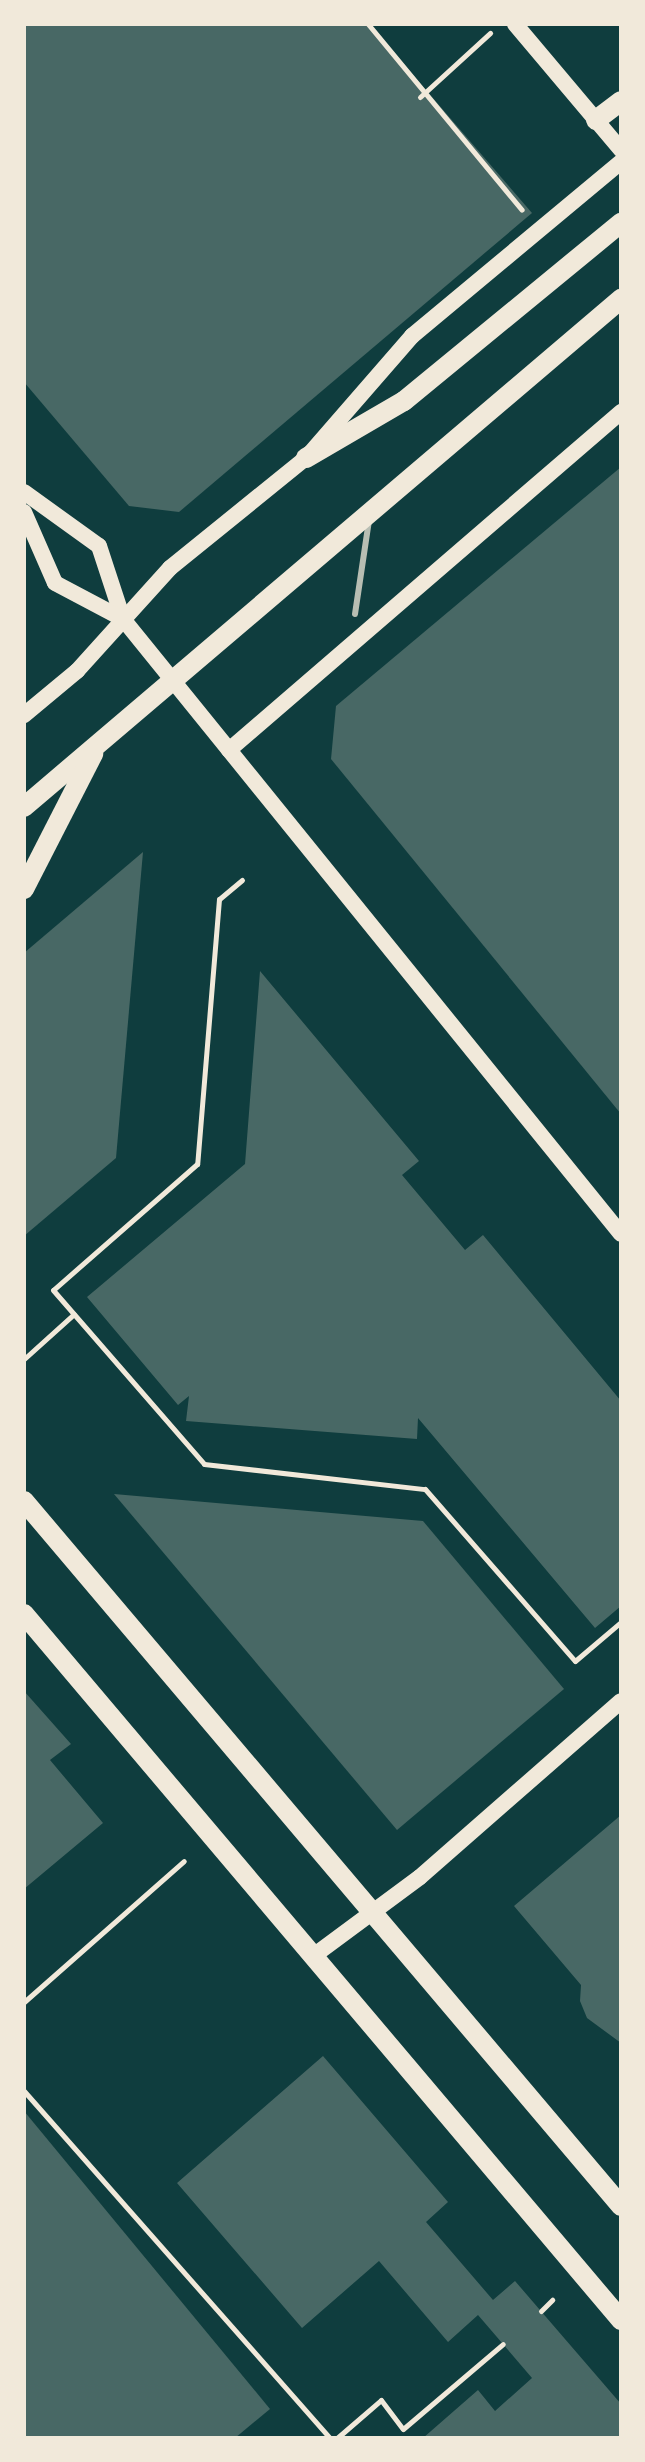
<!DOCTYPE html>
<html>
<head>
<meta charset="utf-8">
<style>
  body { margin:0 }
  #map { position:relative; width:645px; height:2462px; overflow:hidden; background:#0f3d3e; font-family:"Work Sans",sans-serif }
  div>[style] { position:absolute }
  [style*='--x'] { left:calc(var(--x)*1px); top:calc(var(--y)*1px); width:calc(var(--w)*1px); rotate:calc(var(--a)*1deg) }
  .building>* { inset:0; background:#486865 }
  .path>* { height:5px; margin:-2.5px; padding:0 2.5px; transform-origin:2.5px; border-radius:2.5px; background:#f1e9da }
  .service>* { height:6px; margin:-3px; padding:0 3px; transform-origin:3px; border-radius:3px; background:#b8beb3 }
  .secondary>* { height:16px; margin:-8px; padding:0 8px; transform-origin:8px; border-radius:8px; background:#f1e9da }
  .primary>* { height:20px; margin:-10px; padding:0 10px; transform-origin:10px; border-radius:10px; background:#f1e9da }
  span { translate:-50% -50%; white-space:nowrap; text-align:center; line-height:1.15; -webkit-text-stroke:8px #f1e9da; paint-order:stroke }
  .frame { position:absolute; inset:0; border:26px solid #f1e9da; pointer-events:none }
</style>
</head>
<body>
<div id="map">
  <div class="building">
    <i style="clip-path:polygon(24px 24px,369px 24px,532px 213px,179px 512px,129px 506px,24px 382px)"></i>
    <i style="clip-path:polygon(621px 467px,621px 1114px,331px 759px,336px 706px)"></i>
    <i style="clip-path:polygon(143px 852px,116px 1158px,24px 1236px,24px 953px)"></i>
    <i style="clip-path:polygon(260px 971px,419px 1161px,402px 1175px,465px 1250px,483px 1235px,621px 1401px,621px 1606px,595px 1628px,418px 1418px,417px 1439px,186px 1421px,189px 1396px,178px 1405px,87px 1297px,245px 1164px)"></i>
    <i style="clip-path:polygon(114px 1494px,423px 1521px,564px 1689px,397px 1830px)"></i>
    <i style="clip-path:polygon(24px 1691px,71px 1744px,50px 1760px,103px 1823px,24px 1889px)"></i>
    <i style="clip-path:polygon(621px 1815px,621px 2043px,587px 2018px,580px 2001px,581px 1985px,514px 1906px)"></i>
    <i style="clip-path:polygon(323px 2056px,448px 2202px,426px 2222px,493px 2300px,515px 2281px,621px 2404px,621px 2438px,423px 2438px,478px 2390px,495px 2411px,532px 2378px,478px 2315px,448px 2342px,379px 2261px,302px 2328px,177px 2183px)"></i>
    <i style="clip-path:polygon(24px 2111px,270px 2409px,235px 2438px,24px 2438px)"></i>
  </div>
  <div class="path">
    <i style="--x:368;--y:24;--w:241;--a:50.4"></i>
    <i style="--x:420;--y:97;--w:95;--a:-42.4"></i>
    <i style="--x:242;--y:880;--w:30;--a:140"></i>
    <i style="--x:219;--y:899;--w:266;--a:94.7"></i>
    <i style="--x:197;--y:1164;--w:191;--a:138.8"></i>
    <i style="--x:53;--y:1290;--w:230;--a:49"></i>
    <i style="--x:204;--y:1464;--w:222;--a:6.5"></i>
    <i style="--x:425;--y:1489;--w:228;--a:48.9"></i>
    <i style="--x:575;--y:1661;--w:60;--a:-40.3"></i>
    <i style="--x:24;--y:1359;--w:67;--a:-42"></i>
    <i style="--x:24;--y:2002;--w:213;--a:-41.4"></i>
    <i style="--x:24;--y:2091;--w:463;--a:48.6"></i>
    <i style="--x:541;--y:2311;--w:16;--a:-45"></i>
    <i style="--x:337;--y:2438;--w:58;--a:-40.8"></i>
    <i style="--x:381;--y:2400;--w:36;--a:53"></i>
    <i style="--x:403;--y:2429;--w:131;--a:-40.4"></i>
  </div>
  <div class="service">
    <i style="--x:355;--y:614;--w:95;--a:-81.5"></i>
  </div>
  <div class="secondary">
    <i style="--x:515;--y:24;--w:165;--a:49.9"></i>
    <i style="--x:24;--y:492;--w:92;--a:35.8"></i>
    <i style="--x:99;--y:546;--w:77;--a:71.8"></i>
    <i style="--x:123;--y:619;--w:791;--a:51"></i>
    <i style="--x:24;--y:512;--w:77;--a:66.4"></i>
    <i style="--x:55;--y:583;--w:77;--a:27.9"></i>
    <i style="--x:24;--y:715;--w:69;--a:-39.7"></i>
    <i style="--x:77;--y:671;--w:139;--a:-47.9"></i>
    <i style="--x:170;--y:568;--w:175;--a:-39"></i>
    <i style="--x:306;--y:458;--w:162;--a:-49"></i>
    <i style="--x:412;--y:336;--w:272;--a:-39.8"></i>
    <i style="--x:229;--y:750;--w:518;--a:-40.77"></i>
    <i style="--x:312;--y:1957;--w:134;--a:-36.5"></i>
    <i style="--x:420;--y:1877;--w:267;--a:-41.2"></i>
  </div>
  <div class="primary">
    <i style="--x:596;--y:120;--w:31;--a:-37"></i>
    <i style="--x:306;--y:458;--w:113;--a:-30.2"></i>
    <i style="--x:404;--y:401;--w:281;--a:-39.4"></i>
    <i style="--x:24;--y:807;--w:784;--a:-40.4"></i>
    <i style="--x:24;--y:889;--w:152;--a:-62.9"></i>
    <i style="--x:24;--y:1501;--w:924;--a:49.74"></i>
    <i style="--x:24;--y:1614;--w:925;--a:49.78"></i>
  </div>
  <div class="frame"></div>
</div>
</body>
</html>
